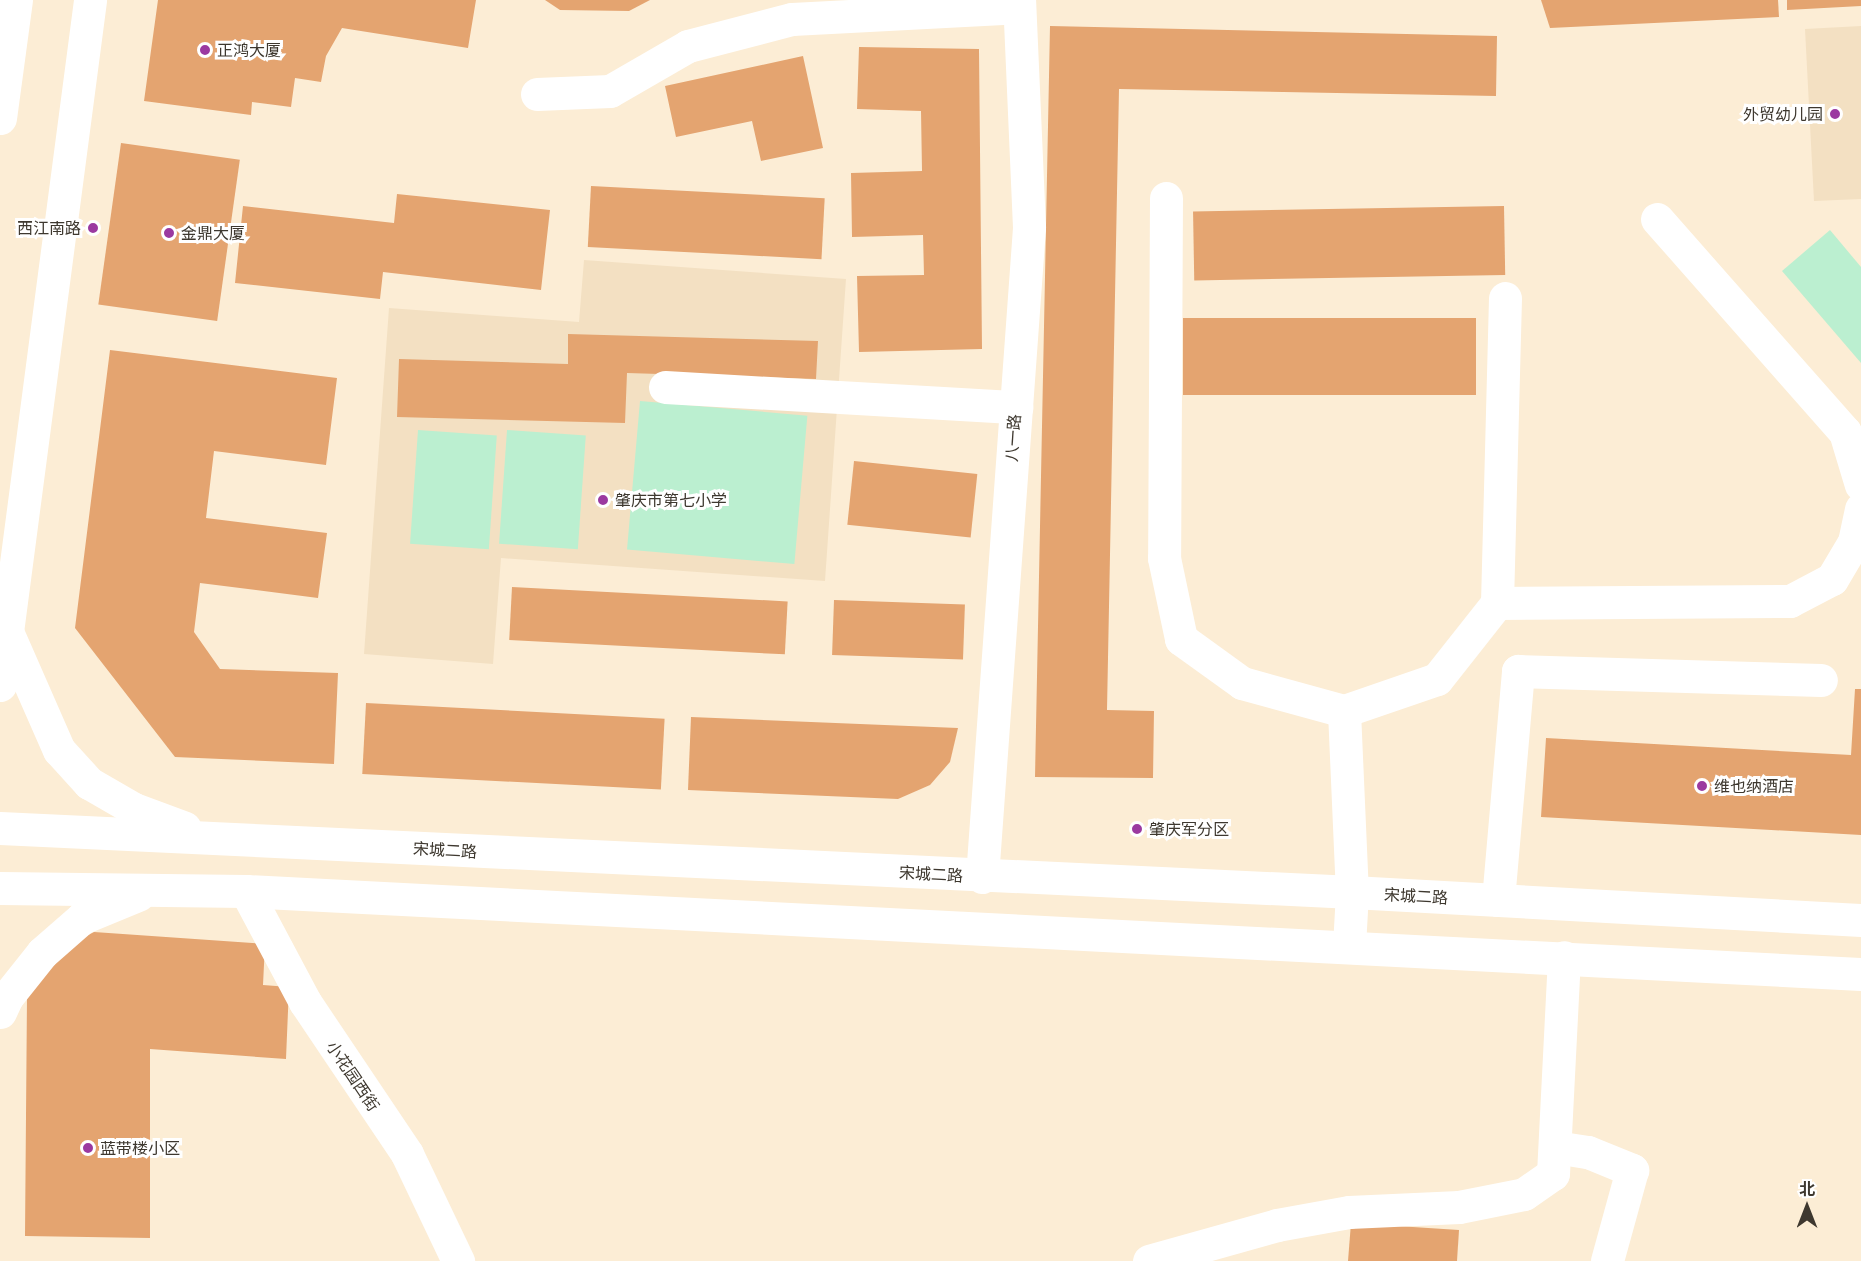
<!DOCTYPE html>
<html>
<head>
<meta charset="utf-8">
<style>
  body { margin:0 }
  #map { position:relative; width:1861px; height:1261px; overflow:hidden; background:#fcedd5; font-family:"PT Sans Narrow","Noto Sans SC",sans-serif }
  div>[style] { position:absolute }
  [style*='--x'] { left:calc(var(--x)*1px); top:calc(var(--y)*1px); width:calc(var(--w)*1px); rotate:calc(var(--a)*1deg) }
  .built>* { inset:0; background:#f3e0c2 }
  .green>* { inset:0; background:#bbefd0; transform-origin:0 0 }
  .building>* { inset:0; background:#e4a470; transform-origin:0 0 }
  .minor>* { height:33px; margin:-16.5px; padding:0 16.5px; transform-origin:16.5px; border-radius:16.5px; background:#fff }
  .major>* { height:33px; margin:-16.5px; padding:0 16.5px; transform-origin:16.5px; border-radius:16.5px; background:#fff }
  .dots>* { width:16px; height:16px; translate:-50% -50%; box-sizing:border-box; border:3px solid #fff; border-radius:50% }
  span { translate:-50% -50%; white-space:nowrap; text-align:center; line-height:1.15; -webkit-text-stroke:6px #fff; paint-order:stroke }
  .poi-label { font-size:16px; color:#3e382f }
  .left { translate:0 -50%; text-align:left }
  .right { translate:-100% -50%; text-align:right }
  .street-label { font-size:16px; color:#3e382f }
  .north { position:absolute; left:1777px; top:1177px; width:60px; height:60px; -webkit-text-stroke:4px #fff; paint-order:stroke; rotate:0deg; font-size:16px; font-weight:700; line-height:24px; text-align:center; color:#3e382f }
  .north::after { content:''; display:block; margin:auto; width:21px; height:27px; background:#3e382f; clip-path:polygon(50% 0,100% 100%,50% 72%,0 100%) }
</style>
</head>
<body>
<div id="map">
  <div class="built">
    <i style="clip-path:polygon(1861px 26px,1861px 199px,1814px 201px,1805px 29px)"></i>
    <i style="clip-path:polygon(584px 260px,846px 279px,825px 581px,501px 558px,493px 664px,364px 654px,389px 308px,579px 322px)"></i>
  </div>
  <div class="green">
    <i style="clip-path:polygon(1830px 230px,1861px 267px,1861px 363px,1782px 271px)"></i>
    <i style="left:640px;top:401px;width:168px;height:149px;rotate:5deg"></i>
    <i style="left:418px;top:430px;width:79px;height:114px;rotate:4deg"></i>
    <i style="left:507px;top:430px;width:79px;height:114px;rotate:4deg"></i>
  </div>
  <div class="building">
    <i style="clip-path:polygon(158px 0,476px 0,468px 48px,342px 28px,326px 56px,321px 82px,295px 78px,291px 107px,252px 102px,251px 115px,144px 101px)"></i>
    <i style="clip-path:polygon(545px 0,650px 0,629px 11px,560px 10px)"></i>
    <i style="clip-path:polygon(1541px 0,1778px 0,1779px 17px,1550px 28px)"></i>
    <i style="clip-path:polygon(1787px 0,1861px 0,1861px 6px,1787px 10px)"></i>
    <i style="clip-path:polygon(1050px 26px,1497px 36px,1496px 96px,1119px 89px,1107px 710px,1154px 711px,1153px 778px,1035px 777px)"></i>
    <i style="clip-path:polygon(859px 47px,979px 49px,982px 349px,859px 352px,857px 276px,924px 275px,923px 235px,852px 237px,851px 173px,922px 171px,921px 111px,857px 109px)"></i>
    <i style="clip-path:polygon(803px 56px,823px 148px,761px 161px,752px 121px,676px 137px,665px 86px)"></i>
    <i style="left:121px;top:143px;width:120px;height:163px;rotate:8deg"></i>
    <i style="left:591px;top:186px;width:234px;height:61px;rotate:3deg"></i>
    <i style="clip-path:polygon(397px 194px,550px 210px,541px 290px,383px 272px,380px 299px,235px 283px,243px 206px,394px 223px)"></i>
    <i style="left:1504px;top:206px;width:69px;height:311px;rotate:89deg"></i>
    <i style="left:1183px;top:318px;width:293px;height:77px"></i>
    <i style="clip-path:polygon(568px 334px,818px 341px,816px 379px,627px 373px,625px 423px,397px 417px,399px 359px,568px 364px)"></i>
    <i style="clip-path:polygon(110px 350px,337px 378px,326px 465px,214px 451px,206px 518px,327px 533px,318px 598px,200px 583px,194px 632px,220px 669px,338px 673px,334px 764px,175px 757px,75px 628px)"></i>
    <i style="left:854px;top:461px;width:124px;height:64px;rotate:6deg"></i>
    <i style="left:512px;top:587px;width:276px;height:53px;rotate:3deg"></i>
    <i style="left:834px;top:600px;width:131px;height:55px;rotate:2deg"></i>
    <i style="clip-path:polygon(1855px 689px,1861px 689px,1861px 835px,1541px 817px,1546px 738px,1851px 755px)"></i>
    <i style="left:366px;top:703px;width:299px;height:71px;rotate:3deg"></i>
    <i style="clip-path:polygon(691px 717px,958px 728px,950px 762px,930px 785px,898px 799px,688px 790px)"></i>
    <i style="clip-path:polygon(94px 932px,265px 944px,263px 985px,289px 987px,286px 1059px,150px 1049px,150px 1238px,25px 1236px,27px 996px,54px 953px)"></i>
    <i style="clip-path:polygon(1351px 1223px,1459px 1230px,1457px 1261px,1348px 1261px)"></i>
  </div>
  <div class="minor">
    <i style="--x:537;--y:94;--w:73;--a:-2.4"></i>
    <i style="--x:610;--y:91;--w:90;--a:-30"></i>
    <i style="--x:688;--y:46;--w:107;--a:-14.6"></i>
    <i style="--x:792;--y:19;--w:227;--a:-3"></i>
    <i style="--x:1166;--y:198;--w:360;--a:90.3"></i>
    <i style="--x:1164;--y:558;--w:83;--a:78.1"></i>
    <i style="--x:1181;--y:639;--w:75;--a:35.8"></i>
    <i style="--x:1242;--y:683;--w:106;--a:15.4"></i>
    <i style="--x:1344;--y:711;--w:98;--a:-19"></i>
    <i style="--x:1437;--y:679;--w:97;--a:-51.7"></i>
    <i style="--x:1497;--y:603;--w:305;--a:-88.5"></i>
    <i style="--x:1657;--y:219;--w:284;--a:48.6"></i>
    <i style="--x:1845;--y:432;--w:55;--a:73.2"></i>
    <i style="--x:665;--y:387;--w:352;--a:3.3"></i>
    <i style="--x:1497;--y:603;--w:293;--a:-0.4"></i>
    <i style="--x:1790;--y:601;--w:47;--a:-27.6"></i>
    <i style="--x:1832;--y:579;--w:43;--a:-59.3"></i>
    <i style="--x:1854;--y:542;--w:34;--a:-78"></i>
    <i style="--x:1344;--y:711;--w:181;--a:87.5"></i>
    <i style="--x:982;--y:877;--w:652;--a:-85.86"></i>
    <i style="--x:1029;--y:227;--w:227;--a:-92.5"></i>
    <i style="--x:246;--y:891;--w:126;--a:62"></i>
    <i style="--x:305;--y:1002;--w:183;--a:56.1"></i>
    <i style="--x:407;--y:1154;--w:119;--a:64.5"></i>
    <i style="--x:1498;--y:900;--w:230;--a:-85"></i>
    <i style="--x:1518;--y:671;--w:303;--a:1.7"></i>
    <i style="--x:1555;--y:1147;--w:33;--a:9"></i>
    <i style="--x:1588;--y:1152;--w:48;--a:22.2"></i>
    <i style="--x:1632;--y:1170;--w:94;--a:105.4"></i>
    <i style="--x:1149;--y:1261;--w:133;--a:-15.7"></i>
    <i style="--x:1277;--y:1225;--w:73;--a:-10.2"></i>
    <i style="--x:1349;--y:1212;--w:110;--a:-2.6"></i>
    <i style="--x:1459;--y:1207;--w:66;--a:-11.3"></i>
    <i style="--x:1524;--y:1194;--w:35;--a:-35"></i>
    <i style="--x:1553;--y:1174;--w:217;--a:-87.1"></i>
  </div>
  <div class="major">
    <i style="--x:0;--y:118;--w:119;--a:-82.3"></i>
    <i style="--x:8;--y:634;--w:127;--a:66.3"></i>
    <i style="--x:59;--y:750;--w:45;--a:47.7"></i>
    <i style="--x:89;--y:783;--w:52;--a:30"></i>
    <i style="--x:134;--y:809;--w:54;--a:20.4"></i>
    <i style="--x:0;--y:685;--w:691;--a:-82.51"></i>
    <i style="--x:0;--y:828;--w:1354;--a:2.71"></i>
    <i style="--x:1352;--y:892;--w:510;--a:3.15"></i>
    <i style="--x:0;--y:888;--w:246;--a:0.7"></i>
    <i style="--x:246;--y:891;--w:1617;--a:2.94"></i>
    <i style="--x:1349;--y:946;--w:54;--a:-86.8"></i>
    <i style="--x:0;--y:1012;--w:17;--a:-65"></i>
    <i style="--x:7;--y:997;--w:56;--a:-51.5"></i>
    <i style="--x:42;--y:953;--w:53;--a:-41.2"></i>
    <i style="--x:82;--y:918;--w:61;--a:-22.3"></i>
  </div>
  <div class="dots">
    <i style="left:205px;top:50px;background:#9b39a0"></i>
    <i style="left:1835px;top:114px;background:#9b39a0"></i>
    <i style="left:93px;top:228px;background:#9b39a0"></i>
    <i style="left:169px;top:233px;background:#9b39a0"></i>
    <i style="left:603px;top:500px;background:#9b39a0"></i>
    <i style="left:1702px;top:786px;background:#9b39a0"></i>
    <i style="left:1137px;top:829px;background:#9b39a0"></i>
    <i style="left:88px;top:1148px;background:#9b39a0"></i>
  </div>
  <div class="poi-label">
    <span class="left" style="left:217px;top:50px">正鸿大厦</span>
    <span class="right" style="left:1823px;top:114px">外贸幼儿园</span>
    <span class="right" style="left:81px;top:228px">西江南路</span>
    <span class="left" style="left:181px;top:233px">金鼎大厦</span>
    <span class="left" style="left:615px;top:500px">肇庆市第七小学</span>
    <span class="left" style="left:1714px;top:786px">维也纳酒店</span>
    <span class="left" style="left:1149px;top:829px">肇庆军分区</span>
    <span class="left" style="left:100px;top:1148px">蓝带楼小区</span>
  </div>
  <div class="street-label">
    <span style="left:1013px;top:438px;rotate:-86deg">八一路</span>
    <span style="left:445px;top:850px;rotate:3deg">宋城二路</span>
    <span style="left:931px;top:874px;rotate:3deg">宋城二路</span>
    <span style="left:1416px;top:896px;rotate:3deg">宋城二路</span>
    <span style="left:353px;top:1076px;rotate:56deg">小花园西街</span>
  </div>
  <div class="north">北</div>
</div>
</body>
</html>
